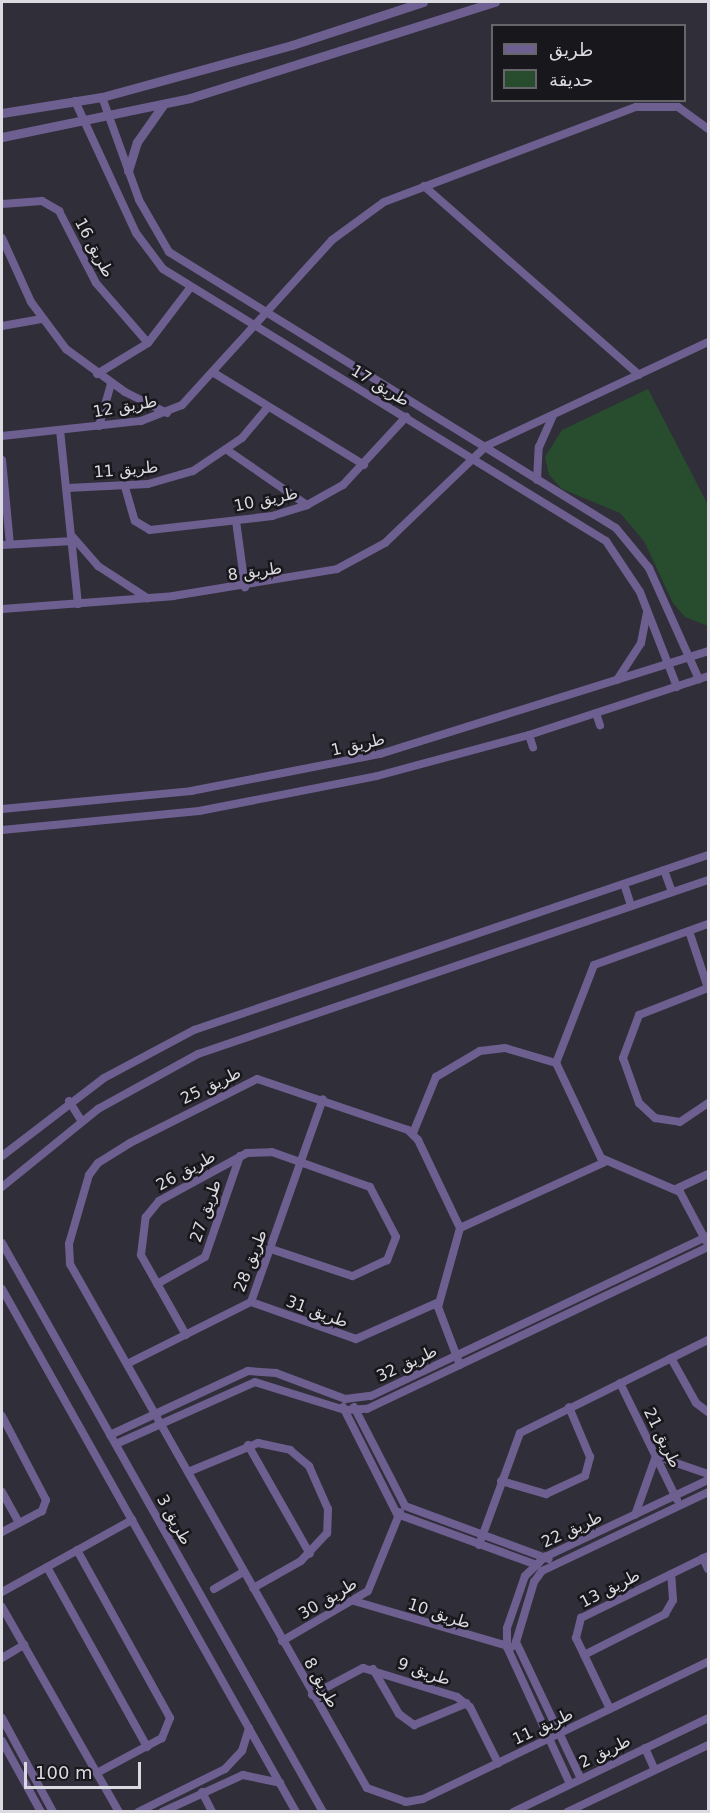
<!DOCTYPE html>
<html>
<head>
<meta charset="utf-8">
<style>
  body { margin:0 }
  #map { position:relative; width:710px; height:1813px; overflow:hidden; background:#302e38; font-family:"DejaVu Sans","Noto Sans Arabic",sans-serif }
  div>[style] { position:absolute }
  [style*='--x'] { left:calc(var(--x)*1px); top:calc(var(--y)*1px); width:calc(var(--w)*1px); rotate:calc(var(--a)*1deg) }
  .green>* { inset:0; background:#274d2e }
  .minor>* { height:8px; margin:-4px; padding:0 4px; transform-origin:4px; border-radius:4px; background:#6d5f90 }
  .tertiary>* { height:9px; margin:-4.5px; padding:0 4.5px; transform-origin:4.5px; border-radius:4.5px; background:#6d5f90 }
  span { translate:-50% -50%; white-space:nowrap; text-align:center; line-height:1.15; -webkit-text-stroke:5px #18171b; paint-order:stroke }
  .street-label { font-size:16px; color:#dbdae0 }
  .frame { position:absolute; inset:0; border:3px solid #dbdae0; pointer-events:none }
  .legend { position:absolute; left:491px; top:24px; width:195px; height:78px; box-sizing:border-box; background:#18171b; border:2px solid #66656a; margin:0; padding:8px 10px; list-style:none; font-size:18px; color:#dbdae0 }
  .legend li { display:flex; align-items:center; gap:12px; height:30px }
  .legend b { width:30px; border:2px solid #66656a }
  .scale { position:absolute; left:24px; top:1762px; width:117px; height:27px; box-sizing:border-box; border:3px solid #dbdae0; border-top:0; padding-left:8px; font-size:18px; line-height:21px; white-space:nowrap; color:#dbdae0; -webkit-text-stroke:4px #18171b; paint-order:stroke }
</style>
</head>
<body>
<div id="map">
  <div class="green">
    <i style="clip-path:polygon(648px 389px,708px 505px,708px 626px,685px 617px,673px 603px,644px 541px,620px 513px,562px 489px,549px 475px,545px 457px,562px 430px)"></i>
  </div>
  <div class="minor">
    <i style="--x:102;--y:97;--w:109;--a:70.2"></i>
    <i style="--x:139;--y:200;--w:60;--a:60"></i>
    <i style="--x:169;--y:252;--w:525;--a:31.69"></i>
    <i style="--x:616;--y:528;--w:52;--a:50.5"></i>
    <i style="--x:649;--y:568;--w:122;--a:65.8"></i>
    <i style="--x:75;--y:101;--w:145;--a:65.2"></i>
    <i style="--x:136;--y:233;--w:45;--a:53.1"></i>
    <i style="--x:163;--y:269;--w:520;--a:31.55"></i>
    <i style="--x:606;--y:541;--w:61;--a:56.3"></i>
    <i style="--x:640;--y:592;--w:102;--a:68.7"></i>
    <i style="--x:424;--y:186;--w:286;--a:41.3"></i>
    <i style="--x:2;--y:204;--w:40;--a:-4.3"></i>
    <i style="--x:42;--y:201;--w:20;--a:30"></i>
    <i style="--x:59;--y:211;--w:81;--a:62.8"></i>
    <i style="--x:96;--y:283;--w:79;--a:49.1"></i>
    <i style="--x:2;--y:238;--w:70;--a:65.6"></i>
    <i style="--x:31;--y:302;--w:59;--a:53.3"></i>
    <i style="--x:66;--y:349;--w:73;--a:36.1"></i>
    <i style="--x:125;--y:392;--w:47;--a:26.6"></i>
    <i style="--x:2;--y:326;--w:40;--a:-10"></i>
    <i style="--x:214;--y:373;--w:176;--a:31.5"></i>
    <i style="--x:97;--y:374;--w:60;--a:-31.3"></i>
    <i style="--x:148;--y:343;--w:69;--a:-52.6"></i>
    <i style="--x:99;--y:426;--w:44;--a:-74.1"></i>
    <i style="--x:60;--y:430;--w:175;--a:84.1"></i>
    <i style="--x:2;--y:436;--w:140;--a:-6.2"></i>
    <i style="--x:141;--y:421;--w:44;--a:-21.3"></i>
    <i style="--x:182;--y:405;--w:223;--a:-47.7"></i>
    <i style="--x:332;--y:240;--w:64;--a:-36.2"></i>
    <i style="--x:384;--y:202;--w:269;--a:-20.7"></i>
    <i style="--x:636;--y:107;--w:42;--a:0"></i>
    <i style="--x:678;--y:107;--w:37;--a:36"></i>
    <i style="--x:227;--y:450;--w:97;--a:34.5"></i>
    <i style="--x:2;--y:460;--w:84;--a:84.6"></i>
    <i style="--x:537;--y:480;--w:33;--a:-87"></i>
    <i style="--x:539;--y:447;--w:34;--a:-66"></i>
    <i style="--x:125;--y:487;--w:35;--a:74"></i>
    <i style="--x:135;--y:521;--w:17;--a:31"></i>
    <i style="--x:150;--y:530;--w:123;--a:-6.5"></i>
    <i style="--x:272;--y:516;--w:37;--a:-17"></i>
    <i style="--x:307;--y:505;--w:41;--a:-29.1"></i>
    <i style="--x:343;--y:485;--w:93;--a:-47.2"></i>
    <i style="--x:67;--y:488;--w:81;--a:-2.8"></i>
    <i style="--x:148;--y:484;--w:47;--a:-16.1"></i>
    <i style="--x:193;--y:471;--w:59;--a:-34"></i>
    <i style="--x:242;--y:438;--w:40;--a:-50"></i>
    <i style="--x:236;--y:521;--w:67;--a:82.2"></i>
    <i style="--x:72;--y:536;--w:40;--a:49"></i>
    <i style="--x:98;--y:566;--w:59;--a:33.1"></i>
    <i style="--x:2;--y:545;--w:71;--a:-3.2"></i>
    <i style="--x:2;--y:609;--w:171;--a:-4.3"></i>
    <i style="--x:173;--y:596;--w:166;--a:-9.3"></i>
    <i style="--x:337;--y:569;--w:55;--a:-28.4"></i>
    <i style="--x:385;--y:543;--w:140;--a:-43.8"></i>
    <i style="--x:486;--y:446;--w:245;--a:-25.1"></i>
    <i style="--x:617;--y:680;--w:44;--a:-57"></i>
    <i style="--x:641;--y:643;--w:31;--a:-79"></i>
    <i style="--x:596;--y:713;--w:13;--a:72"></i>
    <i style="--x:529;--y:735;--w:13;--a:72"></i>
    <i style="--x:2;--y:809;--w:190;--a:-5.4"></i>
    <i style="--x:191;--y:791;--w:193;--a:-11.1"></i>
    <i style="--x:380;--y:754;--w:344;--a:-17.4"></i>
    <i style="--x:2;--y:830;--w:198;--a:-5.5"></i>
    <i style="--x:199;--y:811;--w:181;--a:-11.1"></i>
    <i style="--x:377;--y:776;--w:157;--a:-15.1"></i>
    <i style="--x:529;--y:735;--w:188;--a:-18.2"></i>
    <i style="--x:664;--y:870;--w:23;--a:70"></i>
    <i style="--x:624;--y:884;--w:23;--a:72"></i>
    <i style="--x:689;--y:931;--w:60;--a:71.6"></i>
    <i style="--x:708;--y:988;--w:74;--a:158.6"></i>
    <i style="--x:639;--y:1015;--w:46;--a:110.4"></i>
    <i style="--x:623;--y:1058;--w:48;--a:70.4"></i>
    <i style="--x:639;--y:1103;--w:22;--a:43"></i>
    <i style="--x:655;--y:1118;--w:25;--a:9"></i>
    <i style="--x:680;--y:1122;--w:34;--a:-34"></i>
    <i style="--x:69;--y:1101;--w:22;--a:58"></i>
    <i style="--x:413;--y:1133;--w:61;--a:-67.7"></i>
    <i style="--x:436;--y:1077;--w:51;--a:-30.6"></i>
    <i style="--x:480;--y:1051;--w:25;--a:-7"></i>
    <i style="--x:505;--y:1048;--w:53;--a:16.4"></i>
    <i style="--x:2;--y:1156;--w:128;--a:-37.4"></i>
    <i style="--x:104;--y:1078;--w:102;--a:-28.1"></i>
    <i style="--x:194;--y:1030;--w:543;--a:-18.8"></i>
    <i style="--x:2;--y:1187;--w:124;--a:-39.1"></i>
    <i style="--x:98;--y:1109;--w:114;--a:-28.8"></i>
    <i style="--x:198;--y:1054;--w:539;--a:-18.84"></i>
    <i style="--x:676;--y:1189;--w:35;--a:-25"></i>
    <i style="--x:460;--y:1228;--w:159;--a:-24.5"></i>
    <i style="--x:706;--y:1241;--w:55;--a:-118"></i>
    <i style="--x:680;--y:1192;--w:86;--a:-156.7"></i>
    <i style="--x:601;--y:1158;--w:105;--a:-115.3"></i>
    <i style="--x:556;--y:1063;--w:105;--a:-68.8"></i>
    <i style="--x:594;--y:965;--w:121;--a:-19.8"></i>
    <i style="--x:2;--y:1243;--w:653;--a:60.57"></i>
    <i style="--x:157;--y:1284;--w:55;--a:-29.4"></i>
    <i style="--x:205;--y:1257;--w:107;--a:-70.9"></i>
    <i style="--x:2;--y:1289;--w:600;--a:60.66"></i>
    <i style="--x:251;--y:1302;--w:111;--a:19.4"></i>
    <i style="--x:356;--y:1339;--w:91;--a:-24"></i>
    <i style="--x:186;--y:1335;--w:92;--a:-119.4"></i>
    <i style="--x:141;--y:1255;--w:38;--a:-83"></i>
    <i style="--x:146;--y:1217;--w:21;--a:-51"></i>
    <i style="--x:159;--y:1201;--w:100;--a:-28.6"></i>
    <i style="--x:247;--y:1153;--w:25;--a:-2"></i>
    <i style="--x:272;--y:1152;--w:104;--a:19.7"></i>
    <i style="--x:370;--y:1187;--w:56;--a:62.5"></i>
    <i style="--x:396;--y:1237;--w:25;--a:111"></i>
    <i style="--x:387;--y:1260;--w:38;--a:155"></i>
    <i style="--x:352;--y:1276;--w:85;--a:-161.6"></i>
    <i style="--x:671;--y:1358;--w:51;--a:60.9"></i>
    <i style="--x:696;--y:1403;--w:15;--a:37"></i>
    <i style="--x:127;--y:1364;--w:139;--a:-26.6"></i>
    <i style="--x:251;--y:1302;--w:215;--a:-70.5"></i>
    <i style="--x:460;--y:1365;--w:62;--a:-110.8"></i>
    <i style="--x:438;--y:1307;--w:82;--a:-74.4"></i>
    <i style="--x:460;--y:1228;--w:98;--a:-115.5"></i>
    <i style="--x:418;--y:1140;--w:14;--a:-135"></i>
    <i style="--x:408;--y:1130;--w:159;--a:-161.3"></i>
    <i style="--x:257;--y:1079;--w:142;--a:153.3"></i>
    <i style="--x:130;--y:1143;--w:38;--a:148"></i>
    <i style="--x:98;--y:1163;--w:15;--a:127"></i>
    <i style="--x:89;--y:1175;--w:72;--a:106.2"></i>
    <i style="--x:69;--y:1244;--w:20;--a:87"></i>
    <i style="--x:70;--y:1264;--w:602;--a:60.46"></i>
    <i style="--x:367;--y:1788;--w:41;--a:19.7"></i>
    <i style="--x:406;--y:1802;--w:17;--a:-10"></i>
    <i style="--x:423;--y:1799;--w:316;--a:-25.7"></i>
    <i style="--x:620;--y:1383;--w:130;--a:64"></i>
    <i style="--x:343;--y:1407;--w:120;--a:63.2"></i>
    <i style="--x:397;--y:1514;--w:149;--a:20"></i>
    <i style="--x:354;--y:1407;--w:111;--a:62.7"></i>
    <i style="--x:405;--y:1506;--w:153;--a:20.3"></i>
    <i style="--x:2;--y:1416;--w:95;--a:62.4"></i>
    <i style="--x:46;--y:1500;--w:12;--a:110"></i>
    <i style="--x:42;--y:1511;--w:45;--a:152.3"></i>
    <i style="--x:110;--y:1435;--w:152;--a:-24.9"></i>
    <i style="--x:248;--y:1371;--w:28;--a:4"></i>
    <i style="--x:276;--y:1373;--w:74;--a:20.6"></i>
    <i style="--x:345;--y:1399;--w:26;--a:-7"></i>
    <i style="--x:371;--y:1396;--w:373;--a:-25.4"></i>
    <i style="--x:116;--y:1444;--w:152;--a:-24"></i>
    <i style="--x:255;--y:1382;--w:94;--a:17.3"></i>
    <i style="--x:345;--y:1410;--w:22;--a:-3"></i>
    <i style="--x:367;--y:1409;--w:378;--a:-25.4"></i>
    <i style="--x:248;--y:1445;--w:125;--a:60.4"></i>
    <i style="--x:188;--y:1472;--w:76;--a:-22.5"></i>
    <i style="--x:258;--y:1443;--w:33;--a:12"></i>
    <i style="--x:290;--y:1450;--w:25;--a:40"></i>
    <i style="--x:309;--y:1466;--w:47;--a:66.2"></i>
    <i style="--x:328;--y:1509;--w:24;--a:92"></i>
    <i style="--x:327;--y:1533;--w:38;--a:133"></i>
    <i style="--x:301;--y:1561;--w:55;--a:150.6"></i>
    <i style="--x:501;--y:1481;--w:47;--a:16.1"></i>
    <i style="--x:546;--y:1494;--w:43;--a:-24.8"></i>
    <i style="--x:585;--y:1476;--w:20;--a:-75"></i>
    <i style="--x:590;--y:1457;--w:54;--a:-112.8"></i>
    <i style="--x:2;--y:1492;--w:35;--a:61"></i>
    <i style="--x:635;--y:1515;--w:63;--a:-70.4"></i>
    <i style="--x:656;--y:1456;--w:55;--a:19.1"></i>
    <i style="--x:479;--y:1545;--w:119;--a:-69.9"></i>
    <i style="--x:520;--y:1433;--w:210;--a:-26.3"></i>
    <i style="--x:77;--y:1550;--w:192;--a:61"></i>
    <i style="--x:170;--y:1718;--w:22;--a:112"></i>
    <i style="--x:162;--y:1738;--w:74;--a:151.7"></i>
    <i style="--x:703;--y:1558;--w:12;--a:66"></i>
    <i style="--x:47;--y:1567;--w:206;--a:60.9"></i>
    <i style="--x:214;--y:1589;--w:34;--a:-30"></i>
    <i style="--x:2;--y:1592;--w:149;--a:-29"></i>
    <i style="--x:354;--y:1601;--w:164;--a:16.3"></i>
    <i style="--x:2;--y:1607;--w:236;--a:60.3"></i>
    <i style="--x:282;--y:1641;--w:99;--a:-30.2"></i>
    <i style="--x:368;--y:1591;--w:85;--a:-67.9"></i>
    <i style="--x:584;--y:1655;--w:91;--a:-26.8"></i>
    <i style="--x:665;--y:1614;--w:16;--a:-60"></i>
    <i style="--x:673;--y:1600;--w:26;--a:-94"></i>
    <i style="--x:2;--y:1658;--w:26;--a:-31"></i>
    <i style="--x:373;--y:1669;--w:52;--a:60"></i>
    <i style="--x:399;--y:1714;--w:19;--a:36"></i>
    <i style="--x:414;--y:1725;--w:57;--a:-22.5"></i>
    <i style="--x:312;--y:1695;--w:58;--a:-27.9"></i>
    <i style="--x:363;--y:1668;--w:98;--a:17.1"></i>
    <i style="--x:457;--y:1697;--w:16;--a:38"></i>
    <i style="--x:470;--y:1707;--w:63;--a:63.4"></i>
    <i style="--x:610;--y:1709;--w:79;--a:-115.6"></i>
    <i style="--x:576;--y:1638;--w:21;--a:-76"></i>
    <i style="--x:581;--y:1618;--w:141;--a:-26"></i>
    <i style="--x:2;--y:1718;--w:107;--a:61.5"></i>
    <i style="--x:2;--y:1741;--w:81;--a:61.2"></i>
    <i style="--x:645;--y:1748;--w:24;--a:66"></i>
    <i style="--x:581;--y:1779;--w:152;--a:-115.4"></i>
    <i style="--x:516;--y:1642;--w:63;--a:-73.3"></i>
    <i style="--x:534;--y:1582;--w:14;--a:-54"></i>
    <i style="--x:542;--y:1571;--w:184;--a:-25.4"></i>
    <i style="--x:570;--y:1784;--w:151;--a:-114.7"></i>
    <i style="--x:507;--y:1647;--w:19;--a:-90"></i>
    <i style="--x:507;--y:1628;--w:55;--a:-70.9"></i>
    <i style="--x:525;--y:1576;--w:28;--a:-44"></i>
    <i style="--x:545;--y:1557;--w:180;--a:-25.3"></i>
    <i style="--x:202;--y:1792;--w:22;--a:63"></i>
    <i style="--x:138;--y:1812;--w:97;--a:-26.3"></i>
    <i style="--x:225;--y:1769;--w:25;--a:-47"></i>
    <i style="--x:242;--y:1751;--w:24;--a:-73"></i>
    <i style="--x:162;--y:1812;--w:89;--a:-24.6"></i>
    <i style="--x:243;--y:1775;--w:38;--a:12"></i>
    <i style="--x:513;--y:1812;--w:216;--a:-25.7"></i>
    <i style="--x:567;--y:1812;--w:156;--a:-25.4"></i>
  </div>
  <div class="tertiary">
    <i style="--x:2;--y:113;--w:101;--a:-9.1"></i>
    <i style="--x:102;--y:97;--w:197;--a:-15.3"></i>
    <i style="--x:292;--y:45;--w:138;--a:-18.2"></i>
    <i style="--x:2;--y:137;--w:192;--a:-11.7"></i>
    <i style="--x:190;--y:98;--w:320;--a:-17.5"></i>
    <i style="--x:128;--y:171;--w:30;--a:-73"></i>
    <i style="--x:137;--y:142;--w:45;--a:-54.9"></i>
  </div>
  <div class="street-label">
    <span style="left:94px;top:248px;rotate:62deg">طريق 16</span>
    <span style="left:380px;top:386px;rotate:31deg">طريق 17</span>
    <span style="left:125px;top:407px;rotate:-10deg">طريق 12</span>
    <span style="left:126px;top:470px;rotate:-5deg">طريق 11</span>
    <span style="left:266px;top:500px;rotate:-12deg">طريق 10</span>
    <span style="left:255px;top:572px;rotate:-8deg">طريق 8</span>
    <span style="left:358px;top:745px;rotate:-13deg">طريق 1</span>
    <span style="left:211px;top:1086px;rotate:-26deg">طريق 25</span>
    <span style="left:186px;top:1171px;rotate:-29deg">طريق 26</span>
    <span style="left:206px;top:1211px;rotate:-71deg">طريق 27</span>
    <span style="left:251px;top:1261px;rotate:-69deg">طريق 28</span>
    <span style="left:317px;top:1312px;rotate:20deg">طريق 31</span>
    <span style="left:407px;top:1364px;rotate:-25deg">طريق 32</span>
    <span style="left:662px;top:1438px;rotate:64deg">طريق 21</span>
    <span style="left:174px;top:1520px;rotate:61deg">طريق 3</span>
    <span style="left:572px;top:1530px;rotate:-25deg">طريق 22</span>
    <span style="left:610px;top:1589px;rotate:-27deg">طريق 13</span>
    <span style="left:328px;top:1599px;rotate:-31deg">طريق 30</span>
    <span style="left:439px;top:1614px;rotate:18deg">طريق 10</span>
    <span style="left:424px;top:1672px;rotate:19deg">طريق 9</span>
    <span style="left:321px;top:1683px;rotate:61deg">طريق 8</span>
    <span style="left:543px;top:1727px;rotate:-25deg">طريق 11</span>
    <span style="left:605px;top:1752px;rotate:-26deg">طريق 2</span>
  </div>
  <div class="frame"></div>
  <ul class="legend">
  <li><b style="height:8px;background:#6d5f90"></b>طريق</li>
  <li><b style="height:16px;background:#274d2e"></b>حديقة</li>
  </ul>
  <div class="scale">100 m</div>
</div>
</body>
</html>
